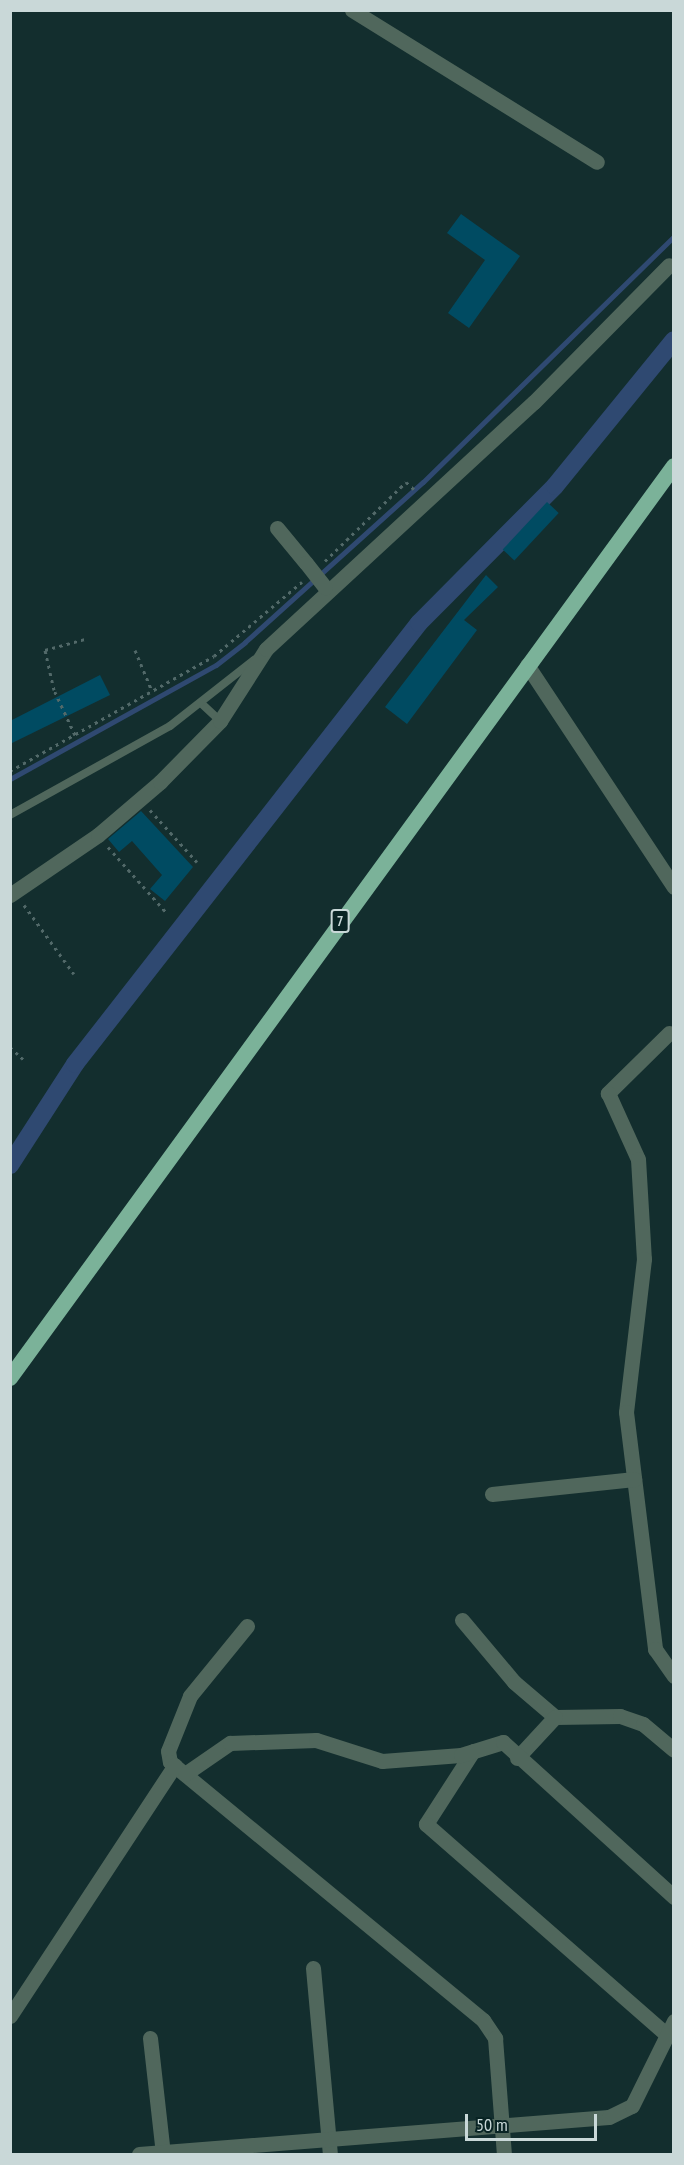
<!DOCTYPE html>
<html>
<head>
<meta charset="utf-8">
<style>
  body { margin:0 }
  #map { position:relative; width:684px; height:2165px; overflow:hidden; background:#132e2e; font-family:"PT Sans Narrow",sans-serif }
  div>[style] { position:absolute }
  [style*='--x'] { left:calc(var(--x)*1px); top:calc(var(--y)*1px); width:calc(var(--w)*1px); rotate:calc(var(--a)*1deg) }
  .stream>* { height:5px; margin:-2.5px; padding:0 2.5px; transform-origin:2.5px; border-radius:2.5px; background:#2f4971 }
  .canal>* { height:18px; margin:-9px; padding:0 9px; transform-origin:9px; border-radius:9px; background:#2f4971 }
  .building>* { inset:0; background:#004b62; transform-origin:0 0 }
  .path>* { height:3px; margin-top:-1.5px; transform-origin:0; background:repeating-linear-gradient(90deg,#526969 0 3px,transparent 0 7.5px) }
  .service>* { height:8px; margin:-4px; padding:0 4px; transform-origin:4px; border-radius:4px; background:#50675c }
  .minor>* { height:15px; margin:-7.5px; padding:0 7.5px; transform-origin:7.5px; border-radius:7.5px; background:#50675c }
  .tertiary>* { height:15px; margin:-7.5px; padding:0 7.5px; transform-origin:7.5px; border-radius:7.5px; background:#50675c }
  .trunk>* { height:16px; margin:-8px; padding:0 8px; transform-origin:8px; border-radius:8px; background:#7bb299 }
  .minor-bridge>* { height:15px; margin:-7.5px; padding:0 7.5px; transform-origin:7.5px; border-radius:7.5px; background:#50675c }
  span { translate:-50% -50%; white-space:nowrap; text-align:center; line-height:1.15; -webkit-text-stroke:5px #092424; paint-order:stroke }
  .shield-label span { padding:2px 4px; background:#092424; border:2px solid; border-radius:4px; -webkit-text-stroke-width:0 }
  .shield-label { font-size:14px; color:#c9d8d8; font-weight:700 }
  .frame { position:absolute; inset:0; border:12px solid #c9d8d8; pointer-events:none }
  .scale { position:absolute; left:465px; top:2114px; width:132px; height:27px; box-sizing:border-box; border:3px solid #c9d8d8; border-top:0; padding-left:8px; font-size:18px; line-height:21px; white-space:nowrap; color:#c9d8d8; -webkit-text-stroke:4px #092424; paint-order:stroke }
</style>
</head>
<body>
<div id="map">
  <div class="stream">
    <i style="--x:10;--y:779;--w:235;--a:-29"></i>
    <i style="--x:216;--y:665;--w:37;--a:-38"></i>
    <i style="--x:245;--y:642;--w:239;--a:-42"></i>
    <i style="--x:423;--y:482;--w:351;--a:-44.4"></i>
  </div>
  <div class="canal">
    <i style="--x:10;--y:1165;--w:120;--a:-57.2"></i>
    <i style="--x:75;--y:1064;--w:559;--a:-52.04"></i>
    <i style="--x:419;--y:623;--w:193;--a:-45.2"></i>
    <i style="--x:555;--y:486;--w:188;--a:-50.8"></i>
  </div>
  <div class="building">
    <i style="clip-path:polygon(461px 214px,520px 256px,469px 328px,448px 313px,485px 260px,447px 233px)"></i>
    <i style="left:547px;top:502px;width:16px;height:65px;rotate:43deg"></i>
    <i style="clip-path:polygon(486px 575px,498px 587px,464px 620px,477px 630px,407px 724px,385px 707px)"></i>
    <i style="clip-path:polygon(100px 675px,110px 695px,10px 744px,10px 721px)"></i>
    <i style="clip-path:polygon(141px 811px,193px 867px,165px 901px,150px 889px,162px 875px,132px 841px,119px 852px,108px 839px)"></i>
  </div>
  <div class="path">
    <i style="--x:325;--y:561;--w:113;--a:-44.3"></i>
    <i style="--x:406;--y:482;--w:12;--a:42"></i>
    <i style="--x:135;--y:650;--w:44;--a:67.5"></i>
    <i style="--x:75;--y:735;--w:50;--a:-115"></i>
    <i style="--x:54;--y:690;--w:41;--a:-102.7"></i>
    <i style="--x:45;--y:650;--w:41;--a:-15.4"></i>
    <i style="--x:10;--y:771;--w:234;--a:-29.4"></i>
    <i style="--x:214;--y:656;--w:115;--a:-40.1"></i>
    <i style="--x:150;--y:810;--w:70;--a:47.9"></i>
    <i style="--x:108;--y:847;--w:86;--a:48.3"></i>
    <i style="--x:24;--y:905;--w:85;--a:54.1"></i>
    <i style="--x:10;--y:1047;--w:18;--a:43"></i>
  </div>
  <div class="service">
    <i style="--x:202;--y:704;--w:25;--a:43"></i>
    <i style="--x:10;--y:815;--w:183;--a:-29.1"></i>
    <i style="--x:170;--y:726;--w:107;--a:-38.2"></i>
  </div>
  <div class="minor">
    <i style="--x:352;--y:10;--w:288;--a:31.8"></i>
    <i style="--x:277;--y:528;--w:45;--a:50.4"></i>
    <i style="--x:527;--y:665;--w:266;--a:56.5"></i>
    <i style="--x:10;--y:895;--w:107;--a:-34.3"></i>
    <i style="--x:98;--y:835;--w:82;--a:-40.5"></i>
    <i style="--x:160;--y:782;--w:86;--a:-45.5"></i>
    <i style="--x:220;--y:721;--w:85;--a:-57.4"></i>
    <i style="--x:266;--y:649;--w:364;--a:-42.7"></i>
    <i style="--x:534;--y:402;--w:192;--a:-45.4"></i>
    <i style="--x:669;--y:1033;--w:86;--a:135.5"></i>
    <i style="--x:608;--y:1093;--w:72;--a:65.6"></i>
    <i style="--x:638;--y:1159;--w:100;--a:86.6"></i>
    <i style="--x:644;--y:1259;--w:154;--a:96.7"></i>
    <i style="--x:626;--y:1412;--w:239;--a:83"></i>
    <i style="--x:655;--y:1649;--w:33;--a:55"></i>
    <i style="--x:492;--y:1494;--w:143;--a:-6"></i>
    <i style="--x:462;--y:1620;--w:81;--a:50"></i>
    <i style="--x:514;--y:1682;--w:54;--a:40.5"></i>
    <i style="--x:555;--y:1717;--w:65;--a:-0.9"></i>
    <i style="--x:620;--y:1716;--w:24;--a:19"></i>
    <i style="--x:643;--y:1724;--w:40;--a:40"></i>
    <i style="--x:247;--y:1626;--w:90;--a:129.2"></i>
    <i style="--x:190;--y:1696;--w:59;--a:111.8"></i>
    <i style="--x:168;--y:1751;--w:11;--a:80"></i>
    <i style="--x:170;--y:1762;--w:406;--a:39.5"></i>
    <i style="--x:483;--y:2020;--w:22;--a:56"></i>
    <i style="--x:495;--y:2038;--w:116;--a:85.6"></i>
    <i style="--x:473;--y:1751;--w:87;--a:122.8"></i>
    <i style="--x:426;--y:1824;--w:319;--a:41.2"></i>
    <i style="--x:517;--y:1758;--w:56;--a:-47.2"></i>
    <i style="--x:185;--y:1774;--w:55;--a:-34.6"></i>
    <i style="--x:230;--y:1743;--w:86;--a:-2"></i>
    <i style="--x:316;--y:1740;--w:69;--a:17.7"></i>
    <i style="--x:382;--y:1761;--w:79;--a:-4.3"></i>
    <i style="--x:461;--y:1755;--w:44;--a:-17.2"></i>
    <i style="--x:503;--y:1742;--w:231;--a:42.2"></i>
    <i style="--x:313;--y:1968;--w:187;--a:84.8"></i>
    <i style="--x:10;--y:2016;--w:300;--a:-56.7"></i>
    <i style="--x:150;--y:2038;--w:116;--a:83.6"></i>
  </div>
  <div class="tertiary">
    <i style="--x:139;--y:2154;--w:471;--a:-4.5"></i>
    <i style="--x:609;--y:2117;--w:25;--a:-26"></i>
    <i style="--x:632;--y:2106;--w:95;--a:-63.7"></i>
  </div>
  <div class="trunk">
    <i style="--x:10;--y:1378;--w:1128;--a:-53.94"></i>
  </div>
  <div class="minor-bridge">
    <i style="--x:306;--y:563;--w:31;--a:52"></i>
  </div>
  <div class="shield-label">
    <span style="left:340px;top:921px">7</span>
  </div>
  <div class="frame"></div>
  <div class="scale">50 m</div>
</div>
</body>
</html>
